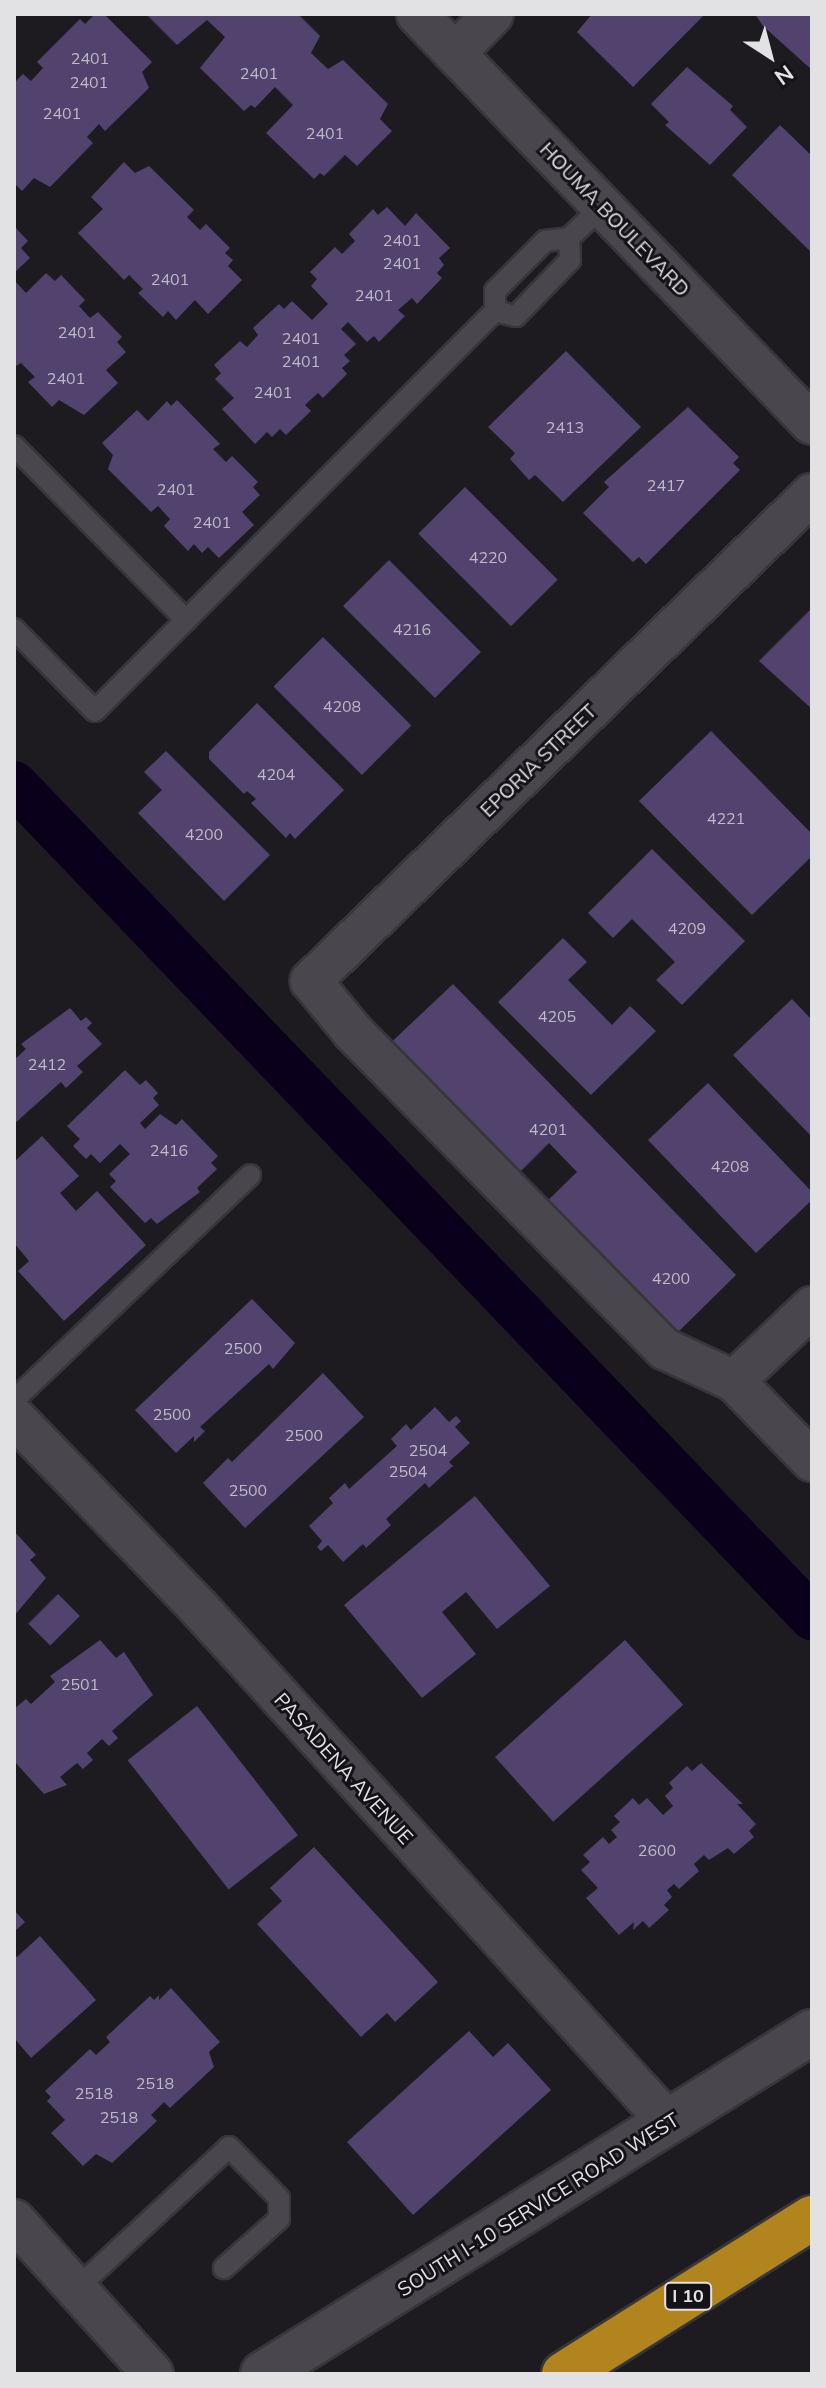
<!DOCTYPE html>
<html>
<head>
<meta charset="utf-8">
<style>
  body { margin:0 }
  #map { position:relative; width:826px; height:2388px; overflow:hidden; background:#1d1b20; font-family:Mulish,sans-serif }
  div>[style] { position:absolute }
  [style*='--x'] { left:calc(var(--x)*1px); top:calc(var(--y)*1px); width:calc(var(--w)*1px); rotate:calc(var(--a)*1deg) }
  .canal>* { height:46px; margin:-23px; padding:0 23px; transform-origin:23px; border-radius:23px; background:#0a001b }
  .building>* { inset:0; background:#51436d; transform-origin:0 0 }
  .roads { filter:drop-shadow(2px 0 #37363a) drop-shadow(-2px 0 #37363a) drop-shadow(0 2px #37363a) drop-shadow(0 -2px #37363a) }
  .service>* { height:20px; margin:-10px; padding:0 10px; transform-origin:10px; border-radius:10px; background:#49474d }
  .minor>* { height:40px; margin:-20px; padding:0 20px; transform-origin:20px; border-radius:20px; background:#49474d }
  .tertiary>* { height:44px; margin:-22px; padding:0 22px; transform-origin:22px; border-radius:22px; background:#49474d }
  .motorway>* { height:44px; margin:-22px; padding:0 22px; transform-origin:22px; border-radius:22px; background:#b1841e }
  span { translate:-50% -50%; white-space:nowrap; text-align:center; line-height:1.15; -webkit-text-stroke:6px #141217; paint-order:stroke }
  .number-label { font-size:16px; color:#bebac6 }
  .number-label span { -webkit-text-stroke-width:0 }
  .shield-label span { padding:2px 6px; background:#141217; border:2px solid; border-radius:6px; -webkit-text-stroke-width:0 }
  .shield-label { font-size:18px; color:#e2e1e4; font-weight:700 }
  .street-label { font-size:20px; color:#e2e1e4 }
  .frame { position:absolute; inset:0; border:16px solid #e2e1e4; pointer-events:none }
  .north { position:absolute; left:730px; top:16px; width:80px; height:80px; -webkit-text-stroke:6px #141217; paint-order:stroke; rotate:144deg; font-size:22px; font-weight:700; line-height:32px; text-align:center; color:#e2e1e4 }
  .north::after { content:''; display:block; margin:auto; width:28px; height:36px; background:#e2e1e4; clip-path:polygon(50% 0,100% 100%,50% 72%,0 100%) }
</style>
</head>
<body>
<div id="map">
  <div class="canal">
    <i style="--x:14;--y:784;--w:1154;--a:46.23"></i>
  </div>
  <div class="building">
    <i style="clip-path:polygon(95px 14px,104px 14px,152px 62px,142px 72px,149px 88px,105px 131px,99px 124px,87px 137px,93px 143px,50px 187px,34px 178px,22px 191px,14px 183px,14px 83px,23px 74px,31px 81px,43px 68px,37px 62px,80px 19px,85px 24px)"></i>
    <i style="clip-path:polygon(146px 14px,298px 14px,320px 36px,311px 53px,328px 69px,343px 60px,388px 104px,380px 119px,392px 131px,357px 166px,345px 155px,324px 176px,320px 173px,314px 179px,266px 133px,293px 105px,275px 87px,255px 108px,251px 105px,244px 111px,200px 68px,225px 37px,207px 20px,177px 45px)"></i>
    <i style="clip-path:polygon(592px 14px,705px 14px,633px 87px,577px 32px)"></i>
    <i style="clip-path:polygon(755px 14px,812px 14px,812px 70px,763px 26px)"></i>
    <i style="clip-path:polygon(687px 67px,733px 106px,730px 110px,747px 127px,710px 165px,665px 125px,669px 122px,651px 104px)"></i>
    <i style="clip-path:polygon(780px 125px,812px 156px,812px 253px,732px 175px)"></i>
    <i style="clip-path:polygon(124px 162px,135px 173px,149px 166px,194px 210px,187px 217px,200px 230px,206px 224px,230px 248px,225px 253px,233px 260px,228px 266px,242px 280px,208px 314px,195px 300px,176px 320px,168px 311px,163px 317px,138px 293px,143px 289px,129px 275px,124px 280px,78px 233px,103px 209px,91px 197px)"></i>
    <i style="clip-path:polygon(387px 207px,405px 226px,416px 213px,450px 248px,439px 258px,444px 265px,437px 273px,442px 278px,417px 304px,412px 298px,398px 310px,405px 316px,379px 342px,374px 336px,367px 342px,348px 322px,341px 329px,356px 344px,344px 355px,350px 361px,342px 368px,347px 374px,323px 398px,318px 393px,305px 405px,311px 411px,286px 435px,280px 429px,272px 437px,267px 432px,255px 444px,222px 409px,234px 398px,215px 379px,221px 373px,214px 365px,240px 341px,247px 347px,258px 335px,253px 328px,279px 304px,284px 309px,292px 301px,312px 320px,328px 304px,311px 286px,317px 279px,310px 272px,335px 247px,342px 254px,355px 241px,349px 234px,373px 209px,378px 215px)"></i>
    <i style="clip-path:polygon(14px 226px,28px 241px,21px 248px,30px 258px,14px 273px)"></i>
    <i style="clip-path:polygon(46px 273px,55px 281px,61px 275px,85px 300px,79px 306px,90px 318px,98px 312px,122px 337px,117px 342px,126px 352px,106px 370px,118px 383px,84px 415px,59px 400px,52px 407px,28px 382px,35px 377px,21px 363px,14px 367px,14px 280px,26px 293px)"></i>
    <i style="clip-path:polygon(566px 351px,641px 427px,563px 502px,535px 475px,529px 480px,510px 459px,515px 453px,488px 427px)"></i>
    <i style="clip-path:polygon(177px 400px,220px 444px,213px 449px,226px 462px,232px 456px,258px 482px,253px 487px,260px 495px,242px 512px,254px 525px,219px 558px,208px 547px,202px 553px,194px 544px,188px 551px,164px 526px,170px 519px,158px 506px,151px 512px,108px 469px,113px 455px,102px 443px,137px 410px,148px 421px,167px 401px,171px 406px)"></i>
    <i style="clip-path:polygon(688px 407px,739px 457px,733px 463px,740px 470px,646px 564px,639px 557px,633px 562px,583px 513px,609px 487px,604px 482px)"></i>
    <i style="left:465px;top:487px;width:131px;height:66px;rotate:45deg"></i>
    <i style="left:389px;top:560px;width:130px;height:65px;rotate:45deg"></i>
    <i style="clip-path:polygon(812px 608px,812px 709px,759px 661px)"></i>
    <i style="left:323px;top:637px;width:125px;height:70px;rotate:45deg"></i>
    <i style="clip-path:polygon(257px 703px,344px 790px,295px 839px,290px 833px,286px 838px,251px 803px,256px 799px,247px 791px,244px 794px,209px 759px,209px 752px)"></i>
    <i style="clip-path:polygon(711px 731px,812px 834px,812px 856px,752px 915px,639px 801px)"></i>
    <i style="clip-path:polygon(166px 751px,270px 855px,224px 901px,138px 813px,162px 790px,144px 772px)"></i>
    <i style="clip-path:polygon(652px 849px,745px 941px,682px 1005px,656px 980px,675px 962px,632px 919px,613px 938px,588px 913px)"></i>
    <i style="clip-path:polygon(563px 938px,587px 962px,568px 980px,612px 1025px,630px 1006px,656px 1031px,591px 1095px,498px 1002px)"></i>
    <i style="clip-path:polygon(453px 984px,736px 1275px,667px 1343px,539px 1209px,577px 1172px,549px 1143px,510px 1182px,382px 1051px)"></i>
    <i style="clip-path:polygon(792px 999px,812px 1020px,812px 1137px,733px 1055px)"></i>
    <i style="clip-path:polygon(70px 1008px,81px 1021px,86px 1017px,92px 1023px,87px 1028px,102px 1044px,77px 1066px,83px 1072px,66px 1088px,61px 1082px,14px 1124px,14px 1060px,26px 1049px,21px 1044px)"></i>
    <i style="clip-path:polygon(125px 1070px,140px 1085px,146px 1080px,158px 1093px,153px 1098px,159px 1105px,140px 1123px,145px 1129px,160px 1114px,176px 1125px,182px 1119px,218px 1156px,211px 1163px,217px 1169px,197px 1188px,200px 1192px,157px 1224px,151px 1218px,145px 1223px,110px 1187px,116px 1181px,109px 1174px,130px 1154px,120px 1144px,100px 1163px,91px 1154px,86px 1159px,73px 1146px,80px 1139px,67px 1126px)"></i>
    <i style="clip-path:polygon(708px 1083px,812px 1192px,812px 1200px,756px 1253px,648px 1140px)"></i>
    <i style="clip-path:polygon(42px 1136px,79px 1176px,60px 1193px,76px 1211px,97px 1191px,146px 1245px,64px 1321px,18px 1271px,29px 1261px,14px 1243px,14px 1162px)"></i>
    <i style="clip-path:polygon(252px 1299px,295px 1343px,273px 1369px,269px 1364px,200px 1427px,205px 1431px,194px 1442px,194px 1436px,176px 1453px,135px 1410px)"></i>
    <i style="clip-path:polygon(323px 1373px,364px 1417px,245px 1528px,203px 1483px,228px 1458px,232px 1462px)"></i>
    <i style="clip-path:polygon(435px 1407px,449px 1422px,456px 1416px,461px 1421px,455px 1427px,470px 1443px,449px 1462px,453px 1466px,429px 1488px,425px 1483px,386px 1519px,391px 1525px,366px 1548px,363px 1544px,343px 1562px,328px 1545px,321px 1551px,317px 1547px,322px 1541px,309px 1526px,333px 1503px,329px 1498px,345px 1483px,349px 1489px,397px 1446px,391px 1439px,406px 1424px,411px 1430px)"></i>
    <i style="clip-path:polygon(475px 1496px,550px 1586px,497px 1629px,466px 1592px,442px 1612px,476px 1654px,422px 1698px,344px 1605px)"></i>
    <i style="clip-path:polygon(14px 1531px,36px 1555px,30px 1560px,46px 1578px,14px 1616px)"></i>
    <i style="left:58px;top:1594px;width:31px;height:42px;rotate:45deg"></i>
    <i style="clip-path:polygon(100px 1640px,116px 1658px,124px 1652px,153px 1695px,112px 1731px,118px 1738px,109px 1746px,102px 1739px,87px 1753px,93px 1760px,83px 1769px,77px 1763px,60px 1777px,67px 1785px,44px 1794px,14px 1761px,14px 1709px,26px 1699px,31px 1704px,55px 1682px,50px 1676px)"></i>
    <i style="left:625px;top:1640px;width:87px;height:175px;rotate:48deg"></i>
    <i style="left:197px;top:1706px;width:164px;height:88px;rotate:52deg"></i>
    <i style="clip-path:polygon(701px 1763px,743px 1804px,737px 1804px,756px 1824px,749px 1831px,754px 1837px,734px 1854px,728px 1848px,709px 1860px,704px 1855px,694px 1864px,699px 1871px,679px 1889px,674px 1884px,667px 1890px,672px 1897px,664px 1905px,669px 1910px,649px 1928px,643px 1921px,633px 1930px,634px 1922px,619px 1935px,586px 1898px,598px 1888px,581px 1870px,590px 1862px,583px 1855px,603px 1837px,609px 1844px,617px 1837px,611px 1830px,620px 1822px,614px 1816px,633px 1798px,639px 1805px,647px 1798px,663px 1815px,673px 1806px,665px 1796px,673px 1788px,669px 1783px,687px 1766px,692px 1771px)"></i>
    <i style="clip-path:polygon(314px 1847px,438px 1982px,395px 2022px,387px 2013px,361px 2037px,257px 1924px,282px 1901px,270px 1888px)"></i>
    <i style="clip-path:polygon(14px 1910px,25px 1922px,14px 1932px)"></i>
    <i style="clip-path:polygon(40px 1936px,96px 2000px,31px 2058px,14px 2038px,14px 1954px,17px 1957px)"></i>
    <i style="clip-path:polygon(171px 1988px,220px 2042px,209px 2052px,214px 2067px,170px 2108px,164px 2102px,151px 2115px,157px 2121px,112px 2163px,96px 2154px,83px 2166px,51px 2133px,65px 2120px,47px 2101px,51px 2097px,45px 2091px,90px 2049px,96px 2055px,110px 2042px,106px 2037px,150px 1996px,154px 2000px,159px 1995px,159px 2000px)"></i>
    <i style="clip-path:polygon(469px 2031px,493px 2057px,508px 2043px,551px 2090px,413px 2215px,347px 2142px)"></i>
  </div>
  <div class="roads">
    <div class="service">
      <i style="--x:569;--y:238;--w:22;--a:87"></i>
      <i style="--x:570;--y:260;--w:78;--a:134"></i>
      <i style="--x:516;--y:316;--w:22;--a:-167"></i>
      <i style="--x:495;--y:311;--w:20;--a:-90"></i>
      <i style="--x:495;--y:291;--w:71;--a:-45"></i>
      <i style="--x:545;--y:241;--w:24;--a:-7"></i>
      <i style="--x:569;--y:238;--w:47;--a:-43.3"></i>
      <i style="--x:14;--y:446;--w:245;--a:45.3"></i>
      <i style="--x:14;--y:629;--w:115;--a:45.4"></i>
      <i style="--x:95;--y:711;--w:566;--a:-45"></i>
      <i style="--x:14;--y:1400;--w:326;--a:-43.6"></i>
      <i style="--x:77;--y:2288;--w:207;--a:-42.8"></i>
      <i style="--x:229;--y:2147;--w:71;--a:45.6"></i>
      <i style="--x:279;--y:2198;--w:21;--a:90"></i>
      <i style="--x:279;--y:2219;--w:74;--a:138.3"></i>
    </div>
    <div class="minor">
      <i style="--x:417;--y:14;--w:569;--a:46.07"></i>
      <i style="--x:455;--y:53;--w:54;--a:-45.7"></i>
      <i style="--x:812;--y:494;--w:699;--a:135.81"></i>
      <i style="--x:311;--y:981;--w:66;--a:50.5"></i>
      <i style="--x:353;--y:1032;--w:445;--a:45.5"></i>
      <i style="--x:665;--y:1349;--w:76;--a:24.9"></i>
      <i style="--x:734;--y:1381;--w:112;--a:45.7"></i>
      <i style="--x:734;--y:1381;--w:108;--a:-43.5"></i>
      <i style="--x:14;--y:1417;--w:264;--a:45.9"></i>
      <i style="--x:198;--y:1607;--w:699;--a:47.61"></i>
      <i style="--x:14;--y:2220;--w:207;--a:47.9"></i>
    </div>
    <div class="tertiary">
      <i style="--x:263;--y:2374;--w:647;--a:-31.92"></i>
    </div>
    <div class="motorway">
      <i style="--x:564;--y:2374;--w:293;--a:-32.2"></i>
    </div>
  </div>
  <div class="number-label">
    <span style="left:90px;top:58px">2401</span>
    <span style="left:259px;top:73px">2401</span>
    <span style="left:89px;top:82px">2401</span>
    <span style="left:62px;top:113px">2401</span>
    <span style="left:325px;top:133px">2401</span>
    <span style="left:402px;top:240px">2401</span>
    <span style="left:402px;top:263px">2401</span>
    <span style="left:170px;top:279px">2401</span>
    <span style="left:374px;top:295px">2401</span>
    <span style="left:77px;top:332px">2401</span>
    <span style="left:301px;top:338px">2401</span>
    <span style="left:301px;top:361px">2401</span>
    <span style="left:66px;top:378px">2401</span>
    <span style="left:273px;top:392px">2401</span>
    <span style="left:565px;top:427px">2413</span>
    <span style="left:666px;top:485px">2417</span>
    <span style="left:176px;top:489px">2401</span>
    <span style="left:212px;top:522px">2401</span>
    <span style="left:488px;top:557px">4220</span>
    <span style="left:412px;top:629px">4216</span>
    <span style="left:342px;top:706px">4208</span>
    <span style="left:276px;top:774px">4204</span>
    <span style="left:726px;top:818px">4221</span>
    <span style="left:204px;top:834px">4200</span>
    <span style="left:687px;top:928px">4209</span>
    <span style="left:557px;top:1016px">4205</span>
    <span style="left:47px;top:1064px">2412</span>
    <span style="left:548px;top:1129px">4201</span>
    <span style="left:169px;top:1150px">2416</span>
    <span style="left:730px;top:1166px">4208</span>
    <span style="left:671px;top:1278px">4200</span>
    <span style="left:243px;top:1348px">2500</span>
    <span style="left:172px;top:1414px">2500</span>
    <span style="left:304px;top:1435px">2500</span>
    <span style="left:428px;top:1450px">2504</span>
    <span style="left:408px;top:1471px">2504</span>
    <span style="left:248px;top:1490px">2500</span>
    <span style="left:80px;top:1684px">2501</span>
    <span style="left:657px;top:1850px">2600</span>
    <span style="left:155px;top:2083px">2518</span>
    <span style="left:94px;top:2093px">2518</span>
    <span style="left:119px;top:2117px">2518</span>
  </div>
  <div class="shield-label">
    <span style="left:688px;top:2296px">I 10</span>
  </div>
  <div class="street-label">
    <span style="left:615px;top:219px;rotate:46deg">HOUMA BOULEVARD</span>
    <span style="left:538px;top:760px;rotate:-44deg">EPORIA STREET</span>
    <span style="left:344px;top:1768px;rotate:48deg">PASADENA AVENUE</span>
    <span style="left:538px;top:2204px;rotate:-32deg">SOUTH I-10 SERVICE ROAD WEST</span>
  </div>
  <div class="frame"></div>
  <div class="north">N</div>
</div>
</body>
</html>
